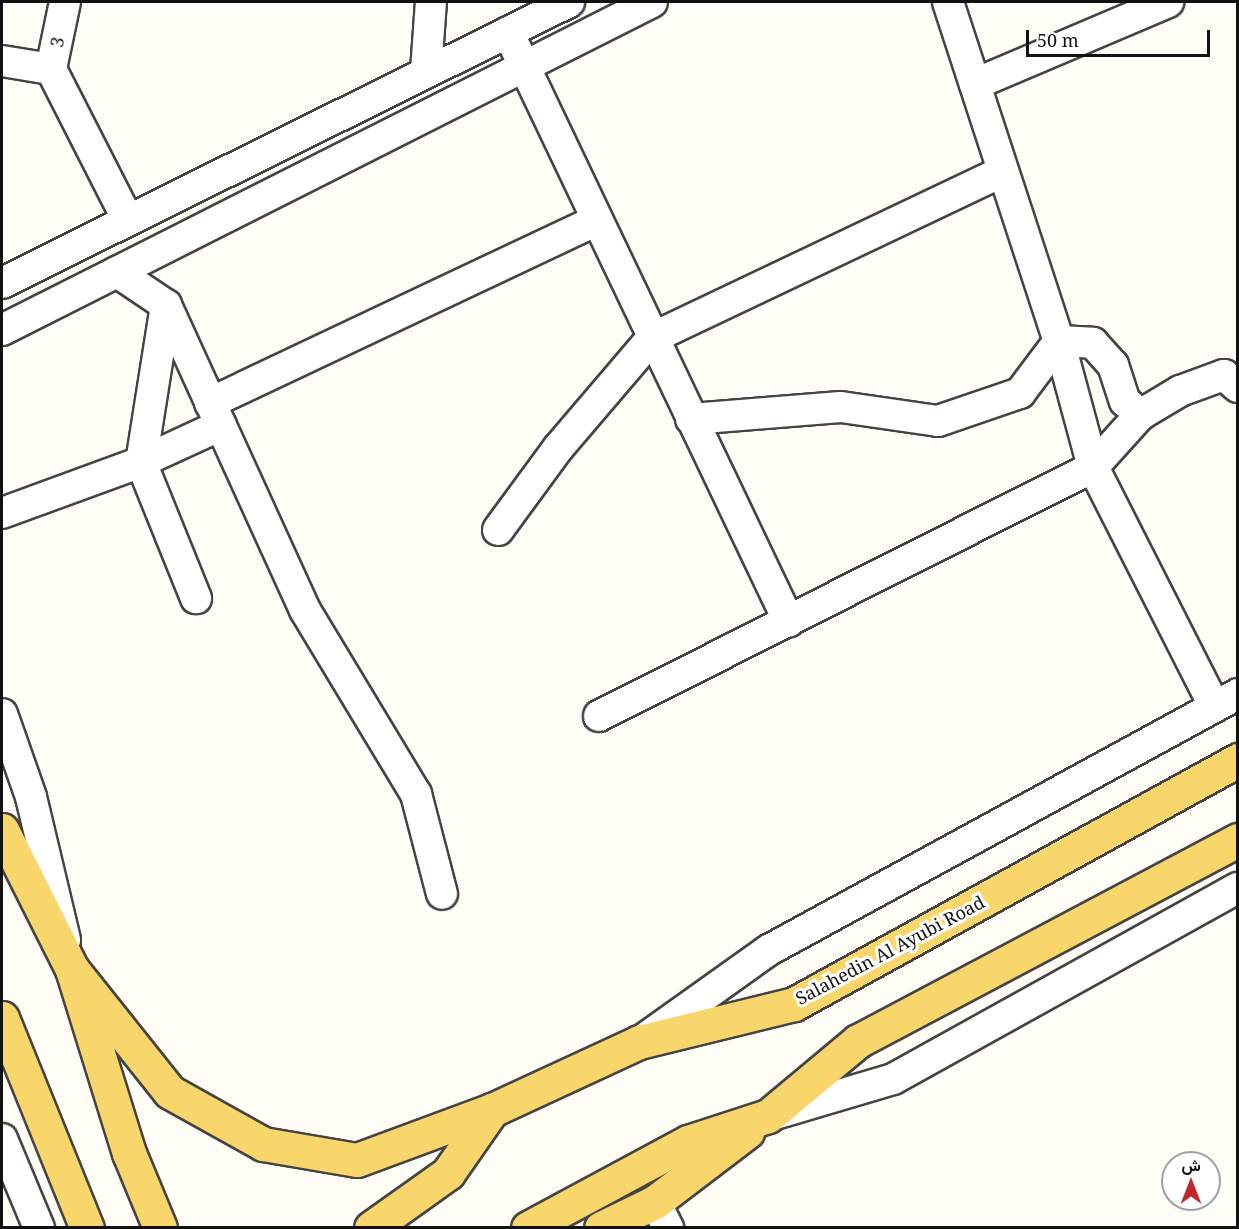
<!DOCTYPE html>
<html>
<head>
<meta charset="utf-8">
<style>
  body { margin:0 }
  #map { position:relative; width:1239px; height:1229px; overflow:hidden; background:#fffdf5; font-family:"Noto Serif",Vazirmatn,serif }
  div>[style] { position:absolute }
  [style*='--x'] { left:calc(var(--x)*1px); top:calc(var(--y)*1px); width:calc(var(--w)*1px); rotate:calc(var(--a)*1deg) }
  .roads { filter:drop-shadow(2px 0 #444) drop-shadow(-2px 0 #444) drop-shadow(0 2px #444) drop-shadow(0 -2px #444) }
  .minor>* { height:30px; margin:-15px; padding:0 15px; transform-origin:15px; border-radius:15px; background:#fff }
  .major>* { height:33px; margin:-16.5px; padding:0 16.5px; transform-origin:16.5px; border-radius:16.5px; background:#f9d66b }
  span { translate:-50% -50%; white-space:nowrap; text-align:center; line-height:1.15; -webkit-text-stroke:6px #fff; paint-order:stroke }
  .street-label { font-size:18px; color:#111 }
  .frame { position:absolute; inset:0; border:3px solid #111; pointer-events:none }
  .north { position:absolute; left:1161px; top:1151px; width:60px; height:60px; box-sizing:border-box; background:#fff; border:2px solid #a0a0a0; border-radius:50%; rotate:0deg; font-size:16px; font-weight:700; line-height:24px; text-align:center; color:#111 }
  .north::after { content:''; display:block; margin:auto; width:21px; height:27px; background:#c4262e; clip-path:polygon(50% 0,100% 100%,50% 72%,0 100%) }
  .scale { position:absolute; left:1026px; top:30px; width:184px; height:27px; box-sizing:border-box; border:3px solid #111; border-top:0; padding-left:8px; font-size:18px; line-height:21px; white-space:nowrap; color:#111; -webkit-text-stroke:4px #fff; paint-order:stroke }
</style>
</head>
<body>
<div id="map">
  <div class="roads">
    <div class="minor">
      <i style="--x:948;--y:2;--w:357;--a:71.9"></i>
      <i style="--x:1059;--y:341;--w:131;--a:74.9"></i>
      <i style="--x:1093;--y:467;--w:268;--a:63.1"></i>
      <i style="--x:508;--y:32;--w:653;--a:64.53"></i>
      <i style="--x:2;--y:61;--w:50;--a:9.3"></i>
      <i style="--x:51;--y:69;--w:68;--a:-78.2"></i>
      <i style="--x:51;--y:69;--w:169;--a:63"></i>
      <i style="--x:426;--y:71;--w:69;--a:-85.9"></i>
      <i style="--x:975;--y:84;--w:210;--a:-23"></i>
      <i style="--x:117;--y:272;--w:59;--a:34"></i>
      <i style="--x:166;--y:305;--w:335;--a:65.5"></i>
      <i style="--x:305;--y:610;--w:215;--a:58.9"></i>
      <i style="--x:416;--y:794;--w:103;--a:75.4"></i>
      <i style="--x:2;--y:283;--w:633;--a:-26.36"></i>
      <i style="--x:166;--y:305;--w:159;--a:99"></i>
      <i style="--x:141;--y:462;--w:147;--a:68"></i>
      <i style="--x:2;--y:330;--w:728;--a:-26.78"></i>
      <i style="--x:210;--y:403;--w:426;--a:-25.3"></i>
      <i style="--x:691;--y:419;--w:150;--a:-4.6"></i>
      <i style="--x:841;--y:407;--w:98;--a:8.2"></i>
      <i style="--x:938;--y:421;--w:87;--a:-18.9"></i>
      <i style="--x:1020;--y:393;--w:65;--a:-53.1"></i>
      <i style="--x:1059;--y:341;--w:34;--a:3"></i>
      <i style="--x:1093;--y:343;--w:30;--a:48"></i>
      <i style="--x:1113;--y:365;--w:38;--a:72"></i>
      <i style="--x:1125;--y:401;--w:21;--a:43"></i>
      <i style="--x:1140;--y:415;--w:47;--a:-31"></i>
      <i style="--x:1180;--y:391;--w:47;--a:-20"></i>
      <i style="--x:1224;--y:375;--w:18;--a:41"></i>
      <i style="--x:2;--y:513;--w:148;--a:-20.1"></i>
      <i style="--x:141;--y:462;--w:88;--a:-24.8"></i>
      <i style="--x:498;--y:530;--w:103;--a:-53.7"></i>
      <i style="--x:559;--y:447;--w:143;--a:-49.5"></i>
      <i style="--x:652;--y:338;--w:387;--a:-25.4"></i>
      <i style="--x:2;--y:714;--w:88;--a:70.7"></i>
      <i style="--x:31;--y:797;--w:147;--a:76.6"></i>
      <i style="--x:599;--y:716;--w:553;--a:-26.75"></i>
      <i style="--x:1093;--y:467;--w:70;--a:-47.9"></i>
      <i style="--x:644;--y:1039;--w:153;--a:-35.5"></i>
      <i style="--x:769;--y:950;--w:534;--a:-28.63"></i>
      <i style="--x:768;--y:1116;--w:130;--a:-16.5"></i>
      <i style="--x:893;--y:1079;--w:394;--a:-29"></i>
      <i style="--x:2;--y:1139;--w:96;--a:67.4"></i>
      <i style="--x:655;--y:1202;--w:29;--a:63"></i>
    </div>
    <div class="major">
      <i style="--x:2;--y:830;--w:156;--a:63.3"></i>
      <i style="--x:72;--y:969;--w:193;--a:72.8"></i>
      <i style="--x:129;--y:1153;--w:81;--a:67.5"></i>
      <i style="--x:72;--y:969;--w:157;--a:51.5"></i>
      <i style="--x:170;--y:1092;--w:107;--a:29.2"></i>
      <i style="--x:263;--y:1144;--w:95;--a:9.7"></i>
      <i style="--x:357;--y:1160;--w:144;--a:-20.3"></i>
      <i style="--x:492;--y:1110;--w:162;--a:-24.8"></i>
      <i style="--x:639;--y:1042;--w:160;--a:-13.8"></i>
      <i style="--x:794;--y:1004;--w:507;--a:-28.79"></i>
      <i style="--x:2;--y:1018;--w:227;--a:68"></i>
      <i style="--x:371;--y:1228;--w:95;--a:-35.5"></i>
      <i style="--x:448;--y:1173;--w:77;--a:-55.1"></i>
      <i style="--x:528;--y:1228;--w:182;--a:-28.3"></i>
      <i style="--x:688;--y:1142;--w:84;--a:-18"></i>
      <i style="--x:768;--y:1116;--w:117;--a:-39.8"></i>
      <i style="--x:858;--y:1041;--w:430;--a:-27.9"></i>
      <i style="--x:601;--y:1228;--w:60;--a:-25.7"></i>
      <i style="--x:655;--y:1202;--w:116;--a:-37.3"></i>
    </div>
  </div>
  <div class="street-label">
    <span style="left:57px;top:42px;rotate:-78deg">3</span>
    <span style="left:890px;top:950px;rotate:-28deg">Salahedin Al Ayubi Road</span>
  </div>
  <div class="frame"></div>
  <div class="north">ش</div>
  <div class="scale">50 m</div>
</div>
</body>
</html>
